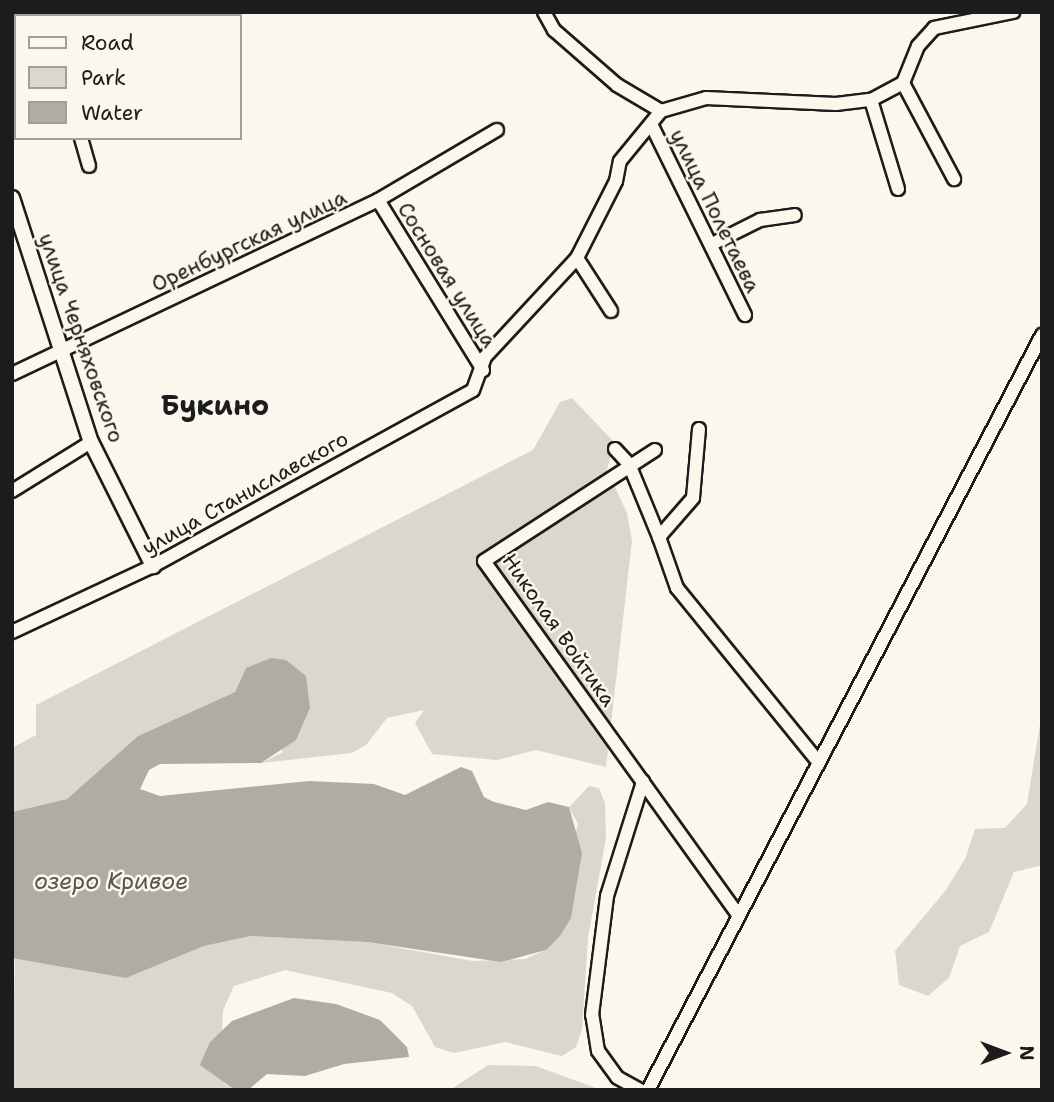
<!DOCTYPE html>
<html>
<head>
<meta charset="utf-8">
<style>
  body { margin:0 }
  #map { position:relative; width:1054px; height:1102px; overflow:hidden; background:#fbf7ec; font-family:"Shantell Sans",sans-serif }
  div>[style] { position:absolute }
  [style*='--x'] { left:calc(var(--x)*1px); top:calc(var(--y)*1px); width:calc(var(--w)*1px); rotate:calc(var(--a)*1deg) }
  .green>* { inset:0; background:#dad7ce }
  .water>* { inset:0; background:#afaca5 }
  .roads { filter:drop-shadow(2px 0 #1c1c1c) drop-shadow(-2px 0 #1c1c1c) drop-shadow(0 2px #1c1c1c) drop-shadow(0 -2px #1c1c1c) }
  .minor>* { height:12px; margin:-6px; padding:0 6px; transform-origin:6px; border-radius:6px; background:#fbf7ec }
  .tertiary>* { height:14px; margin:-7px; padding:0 7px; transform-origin:7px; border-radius:7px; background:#fbf7ec }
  span { translate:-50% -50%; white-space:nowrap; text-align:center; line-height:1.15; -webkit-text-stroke:5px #fbf7ec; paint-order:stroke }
  .street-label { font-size:21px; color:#1c1c1c }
  .water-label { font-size:23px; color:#575653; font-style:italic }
  .district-label { font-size:28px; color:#1c1c1c; font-weight:700 }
  .frame { position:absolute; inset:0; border:14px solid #1c1c1c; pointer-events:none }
  .legend { position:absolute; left:14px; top:14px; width:228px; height:126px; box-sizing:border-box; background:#fbf7ec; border:2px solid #a29f99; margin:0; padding:9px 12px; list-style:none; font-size:21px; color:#1c1c1c }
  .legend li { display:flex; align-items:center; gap:14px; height:35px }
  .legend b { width:35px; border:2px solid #a29f99 }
  .north { position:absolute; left:970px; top:1018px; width:70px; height:70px; -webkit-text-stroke:5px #fbf7ec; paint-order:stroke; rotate:90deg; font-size:19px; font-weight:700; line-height:28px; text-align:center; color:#1c1c1c }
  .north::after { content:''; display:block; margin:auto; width:24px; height:32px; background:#1c1c1c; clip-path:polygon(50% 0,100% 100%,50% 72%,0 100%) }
</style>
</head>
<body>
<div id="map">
  <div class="green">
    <i style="clip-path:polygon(572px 398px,614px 442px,607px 470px,627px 513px,632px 541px,606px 767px,536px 750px,497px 760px,432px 754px,415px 723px,424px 710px,387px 718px,366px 745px,352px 753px,261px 763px,283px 752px,246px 668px,235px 692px,138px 736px,67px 799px,12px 812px,12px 748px,36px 735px,36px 705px,533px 450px,560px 402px)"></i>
    <i style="clip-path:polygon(1042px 712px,1042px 865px,1014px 872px,989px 932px,960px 946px,949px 978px,928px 996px,899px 985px,895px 951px,946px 890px,965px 859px,975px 829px,1005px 828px,1027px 804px)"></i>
    <i style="clip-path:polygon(589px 786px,599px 788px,605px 803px,606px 838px,588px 938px,582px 1029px,576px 1047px,562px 1056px,505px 1042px,454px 1053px,435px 1047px,412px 1006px,392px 993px,285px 970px,234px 986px,223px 1010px,222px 1031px,210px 1042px,225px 1084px,235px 1090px,12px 1090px,15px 957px,126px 978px,204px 946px,251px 936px,367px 942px,473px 961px,525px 959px,546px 950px,578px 824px,569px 807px)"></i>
    <i style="clip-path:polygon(488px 1065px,536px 1066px,601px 1090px,450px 1090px)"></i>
  </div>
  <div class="water">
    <i style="clip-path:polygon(271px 658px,286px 660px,306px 676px,310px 708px,296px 740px,261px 763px,160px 764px,149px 770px,140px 789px,160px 796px,309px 781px,374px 784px,405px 795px,461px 767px,472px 771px,484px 797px,494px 802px,526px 810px,548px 802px,569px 807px,582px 853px,571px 918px,560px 936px,546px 950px,501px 962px,367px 942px,251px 936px,204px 946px,126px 978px,12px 958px,12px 812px,67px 799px,138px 736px,235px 692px,246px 668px)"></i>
    <i style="clip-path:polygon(294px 998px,336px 1004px,380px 1020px,407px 1047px,409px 1057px,344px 1064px,305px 1076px,267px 1074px,248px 1090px,235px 1090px,200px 1065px,210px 1042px,232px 1021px)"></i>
  </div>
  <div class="roads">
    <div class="minor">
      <i style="--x:47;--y:12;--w:4;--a:76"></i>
      <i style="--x:170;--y:12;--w:4;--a:76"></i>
      <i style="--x:544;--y:12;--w:21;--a:61"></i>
      <i style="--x:554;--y:30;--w:84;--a:41.1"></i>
      <i style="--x:617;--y:85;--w:51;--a:30.6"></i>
      <i style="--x:903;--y:83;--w:109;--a:62"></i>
      <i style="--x:871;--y:100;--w:93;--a:73.1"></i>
      <i style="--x:651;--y:124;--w:213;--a:63.8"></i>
      <i style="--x:81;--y:138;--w:29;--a:74"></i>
      <i style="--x:378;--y:200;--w:200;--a:58.3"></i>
      <i style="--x:712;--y:244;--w:54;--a:-26.6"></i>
      <i style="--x:760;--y:220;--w:35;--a:-8"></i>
      <i style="--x:577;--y:258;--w:63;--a:57.3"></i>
      <i style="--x:12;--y:374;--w:405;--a:-25.4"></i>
      <i style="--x:378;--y:200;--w:138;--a:-30.5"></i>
      <i style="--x:699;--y:429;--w:69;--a:95"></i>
      <i style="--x:693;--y:498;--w:52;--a:131.1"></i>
      <i style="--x:659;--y:537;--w:54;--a:70.6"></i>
      <i style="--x:677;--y:588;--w:225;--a:50.9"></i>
      <i style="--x:615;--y:449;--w:21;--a:47"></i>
      <i style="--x:629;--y:464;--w:79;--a:67.7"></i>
      <i style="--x:655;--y:450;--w:204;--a:147"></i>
      <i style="--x:484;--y:561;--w:437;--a:54.3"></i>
      <i style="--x:12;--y:491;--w:93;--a:-31.8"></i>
      <i style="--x:12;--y:632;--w:156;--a:-25.1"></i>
      <i style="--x:153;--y:566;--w:365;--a:-28.8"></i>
      <i style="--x:473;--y:390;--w:35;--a:-70"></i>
      <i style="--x:485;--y:357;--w:135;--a:-47.1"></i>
      <i style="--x:577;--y:258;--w:86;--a:-63.1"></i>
      <i style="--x:616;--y:181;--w:20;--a:-79"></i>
      <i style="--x:620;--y:161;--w:65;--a:-50.6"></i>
      <i style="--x:661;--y:111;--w:47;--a:-16.1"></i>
      <i style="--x:706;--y:98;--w:130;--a:2.6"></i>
      <i style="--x:836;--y:104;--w:35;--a:-7"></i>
      <i style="--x:871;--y:100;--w:36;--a:-28"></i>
      <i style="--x:903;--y:83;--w:40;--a:-68"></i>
      <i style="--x:918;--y:46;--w:24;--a:-48"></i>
      <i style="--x:934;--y:28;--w:81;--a:-11.4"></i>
      <i style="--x:640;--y:1090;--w:26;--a:-151"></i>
      <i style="--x:617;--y:1077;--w:32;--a:-126"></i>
      <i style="--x:598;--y:1051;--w:36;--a:-99"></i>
      <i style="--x:592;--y:1015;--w:120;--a:-82.8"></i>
      <i style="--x:607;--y:896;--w:120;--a:-72.5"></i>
      <i style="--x:648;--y:1090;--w:852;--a:-62.44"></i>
    </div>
    <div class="tertiary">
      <i style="--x:12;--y:16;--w:27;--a:-8"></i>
      <i style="--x:12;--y:198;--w:256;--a:72.1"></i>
      <i style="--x:91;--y:442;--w:139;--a:63.4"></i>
    </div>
  </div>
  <div class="street-label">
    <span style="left:715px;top:211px;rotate:64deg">улица Полетаева</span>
    <span style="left:249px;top:241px;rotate:-25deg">Оренбургская улица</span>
    <span style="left:447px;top:275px;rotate:58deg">Сосновая улица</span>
    <span style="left:81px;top:338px;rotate:71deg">улица Черняховского</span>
    <span style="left:245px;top:493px;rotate:-29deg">улица Станиславского</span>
    <span style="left:559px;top:630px;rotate:55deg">Николая Войтика</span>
  </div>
  <div class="water-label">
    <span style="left:111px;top:881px">озеро Кривое</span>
  </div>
  <div class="district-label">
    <span style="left:215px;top:405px">Букино</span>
  </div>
  <div class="frame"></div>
  <ul class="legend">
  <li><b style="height:9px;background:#fbf7ec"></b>Road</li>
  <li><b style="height:19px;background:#dad7ce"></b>Park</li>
  <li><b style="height:19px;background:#afaca5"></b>Water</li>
  </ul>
  <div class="north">N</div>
</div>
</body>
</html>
